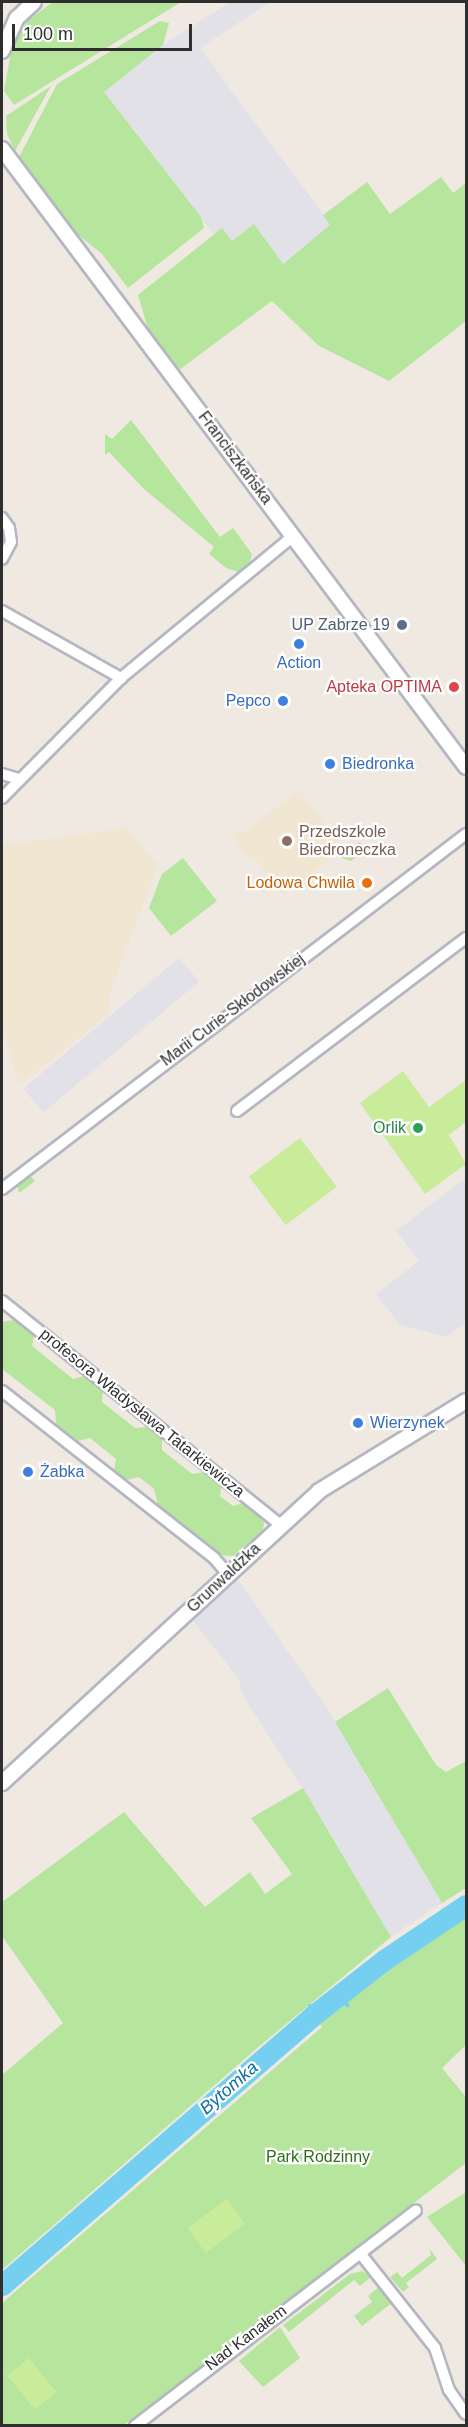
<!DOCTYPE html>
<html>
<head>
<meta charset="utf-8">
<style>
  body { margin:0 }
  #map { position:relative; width:468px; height:2427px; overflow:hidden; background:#efe9e1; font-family:Helvetica,sans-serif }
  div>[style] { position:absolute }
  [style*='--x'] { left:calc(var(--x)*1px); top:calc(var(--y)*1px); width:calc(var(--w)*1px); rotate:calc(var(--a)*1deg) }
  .industrial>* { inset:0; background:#e3e1e8; transform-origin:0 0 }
  .education>* { inset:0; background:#f0e6d1 }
  .green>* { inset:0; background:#b6e59e }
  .pitch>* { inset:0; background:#c9ec9a; transform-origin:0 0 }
  .stream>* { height:4px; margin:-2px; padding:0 2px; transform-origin:2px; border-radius:2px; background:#75cff0 }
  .river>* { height:21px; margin:-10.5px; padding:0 10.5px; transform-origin:10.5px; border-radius:10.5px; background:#75cff0 }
  .roads { filter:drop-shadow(2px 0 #b4b7c1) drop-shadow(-2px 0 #b4b7c1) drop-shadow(0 2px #b4b7c1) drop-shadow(0 -2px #b4b7c1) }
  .minor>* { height:10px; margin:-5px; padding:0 5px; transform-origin:5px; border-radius:5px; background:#fff }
  .tertiary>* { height:14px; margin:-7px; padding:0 7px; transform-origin:7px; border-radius:7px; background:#fff }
  .dots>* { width:16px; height:16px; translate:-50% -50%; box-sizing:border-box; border:3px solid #fff; border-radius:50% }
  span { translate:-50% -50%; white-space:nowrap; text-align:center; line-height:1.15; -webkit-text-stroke:4.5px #fff; paint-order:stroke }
  .street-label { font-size:16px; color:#2e2e2e }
  .service-label { font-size:16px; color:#4e5e75 }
  .right { translate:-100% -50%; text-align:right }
  .shop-label { font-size:16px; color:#366cbe }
  .left { translate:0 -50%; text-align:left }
  .health-label { font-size:16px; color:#be3a42 }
  .education-label { font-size:16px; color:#785e54 }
  .food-label { font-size:16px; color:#c56008 }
  .leisure-label { font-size:16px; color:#27864d }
  .park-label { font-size:16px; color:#2c6e1b }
  .water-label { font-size:18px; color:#0d6fa3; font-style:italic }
  .frame { position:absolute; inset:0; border:3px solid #2e2e2e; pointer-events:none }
  .scale { position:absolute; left:12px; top:24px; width:180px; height:27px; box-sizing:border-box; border:3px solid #2e2e2e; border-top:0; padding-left:8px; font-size:18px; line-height:21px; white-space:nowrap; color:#2e2e2e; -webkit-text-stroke:4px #fff; paint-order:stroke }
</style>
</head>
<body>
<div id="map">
  <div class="industrial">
    <i style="clip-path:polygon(230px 2px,270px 2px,200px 48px,331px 225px,282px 264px,231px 241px,222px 229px,214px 235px,103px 91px,163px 45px)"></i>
    <i style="left:179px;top:958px;width:31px;height:203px;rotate:50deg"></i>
    <i style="clip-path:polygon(466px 1178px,466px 1322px,446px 1337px,400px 1325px,376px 1294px,419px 1261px,396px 1231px)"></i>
    <i style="clip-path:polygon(237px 1578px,325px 1705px,442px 1903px,391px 1937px,323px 1821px,242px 1694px,239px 1680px,192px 1619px)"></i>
  </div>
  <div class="education">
    <i style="clip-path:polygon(299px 790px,344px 849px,283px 895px,258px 862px,243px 853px,231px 832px,244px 832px)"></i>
    <i style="clip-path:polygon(126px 828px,158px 865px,109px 995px,109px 1014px,20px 1085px,2px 1030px,2px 845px)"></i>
  </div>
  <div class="green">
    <i style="clip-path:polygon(53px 2px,181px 2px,14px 105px,4px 91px,12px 46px,28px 20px)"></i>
    <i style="clip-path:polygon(160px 21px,169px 23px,163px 45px,104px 92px,201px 217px,204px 228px,128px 288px,102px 254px,76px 233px,19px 157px,57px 84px)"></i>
    <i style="clip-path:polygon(51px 86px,15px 151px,7px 134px,6px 116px)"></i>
    <i style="clip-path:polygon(441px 177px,453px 193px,466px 183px,466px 321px,389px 381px,319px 346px,272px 301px,179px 370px,148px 329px,138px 295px,222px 228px,232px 241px,254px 224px,283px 264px,330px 225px,323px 215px,367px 182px,390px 214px)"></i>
    <i style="clip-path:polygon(131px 420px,220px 537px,233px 528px,252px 554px,249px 565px,239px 572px,226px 568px,209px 554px,214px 547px,144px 489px,109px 452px,105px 455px,105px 434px,112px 439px)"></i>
    <i style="clip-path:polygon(360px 842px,366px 849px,351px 861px,340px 857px)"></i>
    <i style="clip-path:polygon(183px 858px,217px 901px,171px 936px,149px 908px,162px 874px)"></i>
    <i style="clip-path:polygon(29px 1174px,35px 1181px,19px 1193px,17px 1184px)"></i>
    <i style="clip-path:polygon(14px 1320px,34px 1336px,32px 1346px,73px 1379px,84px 1376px,103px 1390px,102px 1402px,135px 1428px,148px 1427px,162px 1438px,162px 1450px,192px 1474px,204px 1472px,214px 1480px,221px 1486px,220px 1496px,233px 1506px,243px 1503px,258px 1515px,264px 1523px,263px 1530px,233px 1556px,221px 1555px,158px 1505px,154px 1489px,139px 1477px,126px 1480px,114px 1470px,116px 1459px,90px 1438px,78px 1441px,56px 1424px,55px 1410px,2px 1369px,2px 1322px)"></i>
    <i style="clip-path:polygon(388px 1688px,436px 1765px,446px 1772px,466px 1761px,466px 1888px,442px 1903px,335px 1722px)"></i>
    <i style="clip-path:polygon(303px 1788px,391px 1937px,256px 2049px,2px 2270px,2px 2075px,63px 2023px,2px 1936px,2px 1902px,124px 1812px,205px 1907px,250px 1872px,265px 1894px,292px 1874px,251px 1818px)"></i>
    <i style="clip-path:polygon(466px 1912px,466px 2045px,442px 2068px,466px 2097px,466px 2163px,124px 2425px,3px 2425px,2px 2303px,322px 2027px,317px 2022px,377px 1972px)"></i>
    <i style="clip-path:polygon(466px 2192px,466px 2266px,427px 2217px)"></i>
    <i style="clip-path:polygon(429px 2248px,437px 2259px,406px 2283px,409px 2287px,403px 2292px,390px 2277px,397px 2272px,402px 2278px,431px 2255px)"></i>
    <i style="clip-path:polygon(362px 2271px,371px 2277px,360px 2286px,354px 2280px,289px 2332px,283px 2325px,350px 2274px)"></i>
    <i style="clip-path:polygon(380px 2286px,393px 2302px,362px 2326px,354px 2316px,372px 2302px,368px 2296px)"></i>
    <i style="clip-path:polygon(280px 2327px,300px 2358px,263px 2387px,239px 2361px)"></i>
  </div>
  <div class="pitch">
    <i style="clip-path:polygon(403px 1071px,429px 1107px,466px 1080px,466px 1122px,449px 1135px,466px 1164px,425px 1194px,360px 1103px)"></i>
    <i style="left:300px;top:1138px;width:61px;height:64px;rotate:53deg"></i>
    <i style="left:227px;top:2199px;width:31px;height:49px;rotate:54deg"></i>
    <i style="left:29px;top:2358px;width:44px;height:28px;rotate:51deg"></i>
  </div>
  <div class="stream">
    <i style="--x:336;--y:1997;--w:14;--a:36"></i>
    <i style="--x:310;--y:2006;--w:11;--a:85"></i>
  </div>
  <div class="river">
    <i style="--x:2;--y:2285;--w:409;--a:-40.9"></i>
    <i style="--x:311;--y:2017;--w:93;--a:-38"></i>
    <i style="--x:384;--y:1960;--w:99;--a:-33.9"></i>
  </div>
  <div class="roads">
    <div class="minor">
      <i style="--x:2;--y:518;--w:12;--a:55"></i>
      <i style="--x:9;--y:528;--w:14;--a:82"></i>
      <i style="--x:11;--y:542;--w:19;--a:118"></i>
      <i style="--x:2;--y:611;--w:137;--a:29.4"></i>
      <i style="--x:2;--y:774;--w:18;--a:16"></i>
      <i style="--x:2;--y:798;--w:169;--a:-45.2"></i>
      <i style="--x:121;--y:678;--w:223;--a:-39.5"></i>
      <i style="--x:237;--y:1111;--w:287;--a:-37.1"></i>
      <i style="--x:2;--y:1189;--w:584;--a:-37.42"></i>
      <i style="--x:2;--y:1301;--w:358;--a:38.8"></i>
      <i style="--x:2;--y:1391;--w:270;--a:38.2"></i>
      <i style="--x:214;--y:1558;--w:21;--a:49"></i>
      <i style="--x:360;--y:2253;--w:121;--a:51.7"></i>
      <i style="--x:435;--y:2348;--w:44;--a:71.6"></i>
      <i style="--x:449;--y:2390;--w:29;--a:55"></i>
      <i style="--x:135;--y:2426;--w:354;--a:-37.5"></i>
    </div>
    <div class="tertiary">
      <i style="--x:2;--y:51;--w:36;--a:-66"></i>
      <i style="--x:17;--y:18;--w:23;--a:-43"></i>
      <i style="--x:2;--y:149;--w:773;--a:53.1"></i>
      <i style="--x:2;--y:1783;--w:431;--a:-42.6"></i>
      <i style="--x:319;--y:1491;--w:172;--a:-31.5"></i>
    </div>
  </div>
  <div class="dots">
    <i style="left:402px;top:625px;background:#5c6f8a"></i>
    <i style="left:299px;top:644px;background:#3f7fe0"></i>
    <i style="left:454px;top:687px;background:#e0444e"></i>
    <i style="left:283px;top:701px;background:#3f7fe0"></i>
    <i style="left:330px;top:764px;background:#3f7fe0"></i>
    <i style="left:287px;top:841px;background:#8d6e63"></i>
    <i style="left:367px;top:883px;background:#e8710a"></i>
    <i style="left:418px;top:1128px;background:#2e9e5b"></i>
    <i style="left:358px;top:1423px;background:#3f7fe0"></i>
    <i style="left:28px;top:1472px;background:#3f7fe0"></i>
  </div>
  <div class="street-label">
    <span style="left:235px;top:458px;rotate:53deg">Franciszkańska</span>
    <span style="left:233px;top:1010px;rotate:-37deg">Marii Curie-Skłodowskiej</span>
    <span style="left:142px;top:1413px;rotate:39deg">profesora Władysława Tatarkiewicza</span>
    <span style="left:224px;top:1578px;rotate:-43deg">Grunwaldzka</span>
    <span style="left:246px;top:2338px;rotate:-37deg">Nad Kanałem</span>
  </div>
  <div class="service-label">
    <span class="right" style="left:390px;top:625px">UP Zabrze 19</span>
  </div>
  <div class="shop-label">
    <span style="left:299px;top:663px">Action</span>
    <span class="right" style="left:271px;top:701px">Pepco</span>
    <span class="left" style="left:342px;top:764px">Biedronka</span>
    <span class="left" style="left:370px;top:1423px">Wierzynek</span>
    <span class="left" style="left:40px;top:1472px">Żabka</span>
  </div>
  <div class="health-label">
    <span class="right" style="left:442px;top:687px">Apteka OPTIMA</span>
  </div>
  <div class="education-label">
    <span class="left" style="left:299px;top:841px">Przedszkole<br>Biedroneczka</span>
  </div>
  <div class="food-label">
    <span class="right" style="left:355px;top:883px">Lodowa Chwila</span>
  </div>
  <div class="leisure-label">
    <span class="right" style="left:406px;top:1128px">Orlik</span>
  </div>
  <div class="park-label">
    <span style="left:318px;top:2157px">Park Rodzinny</span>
  </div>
  <div class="water-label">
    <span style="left:229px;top:2088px;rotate:-41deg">Bytomka</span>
  </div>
  <div class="frame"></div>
  <div class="scale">100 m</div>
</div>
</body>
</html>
